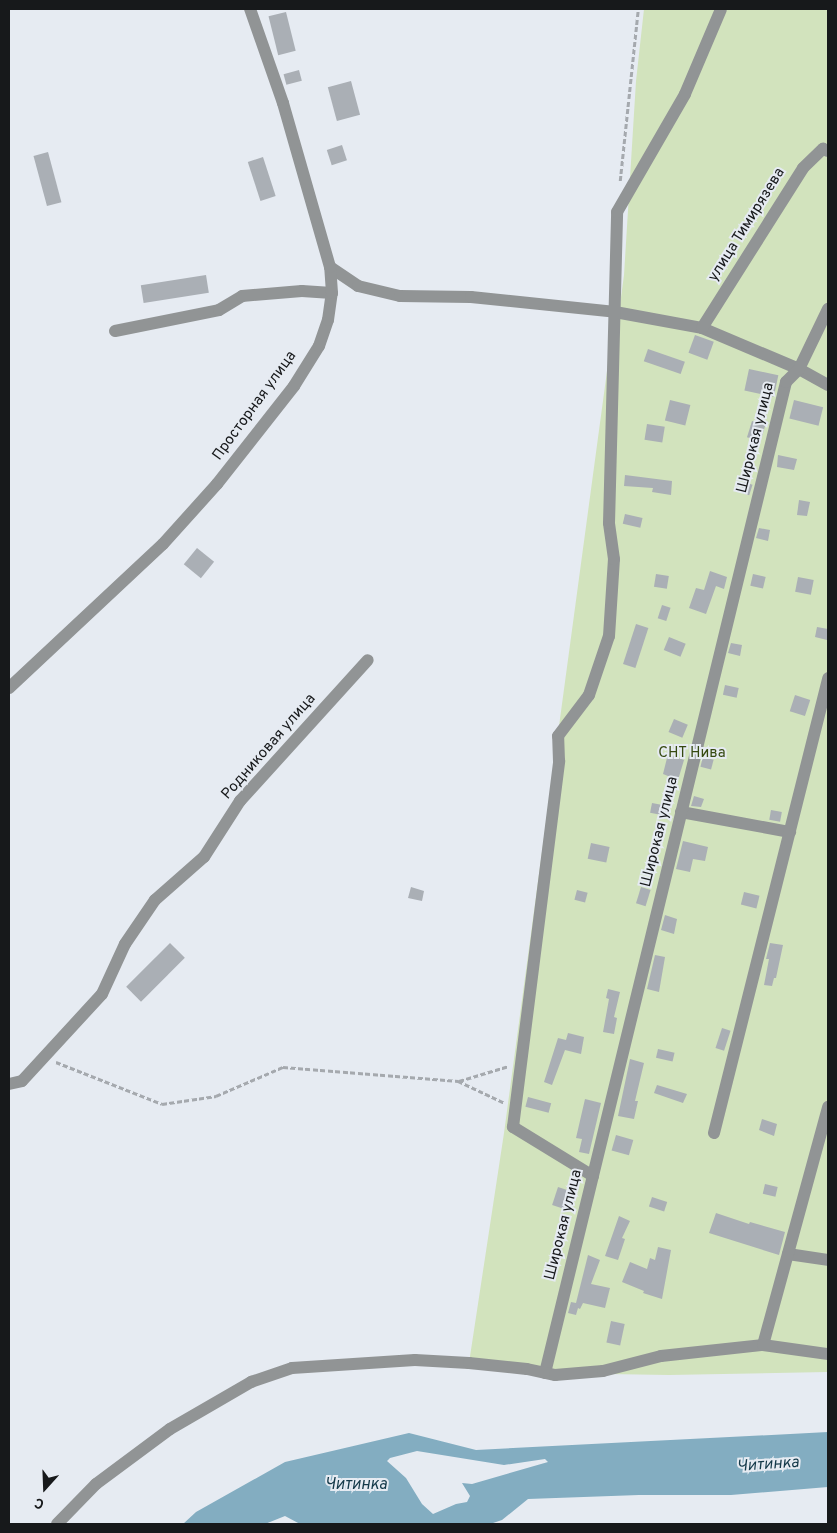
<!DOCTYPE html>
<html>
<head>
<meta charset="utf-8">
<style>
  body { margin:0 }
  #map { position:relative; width:837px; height:1533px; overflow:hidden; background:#e6ebf2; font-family:Overpass,sans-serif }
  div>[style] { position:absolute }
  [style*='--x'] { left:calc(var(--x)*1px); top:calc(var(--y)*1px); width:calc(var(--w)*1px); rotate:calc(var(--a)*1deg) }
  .green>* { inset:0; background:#d2e3bd }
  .water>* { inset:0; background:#83adc1 }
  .building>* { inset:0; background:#aaafb5; transform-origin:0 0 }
  .path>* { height:2.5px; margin-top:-1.25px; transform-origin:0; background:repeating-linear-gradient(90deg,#a5a9ae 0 5px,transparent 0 7.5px) }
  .minor>* { height:12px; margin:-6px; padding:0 6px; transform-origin:6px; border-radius:6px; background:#919495 }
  span { translate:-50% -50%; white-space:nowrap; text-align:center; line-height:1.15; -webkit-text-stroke:4px #e6ebf2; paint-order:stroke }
  .street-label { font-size:15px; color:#17191b }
  .park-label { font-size:15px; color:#364a11 }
  .water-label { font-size:16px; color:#143949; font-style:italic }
  .frame { position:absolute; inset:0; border:10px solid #17191b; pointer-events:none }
  .north { position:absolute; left:20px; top:1463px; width:50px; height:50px; -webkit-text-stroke:4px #e6ebf2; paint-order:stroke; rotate:200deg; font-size:14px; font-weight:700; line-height:20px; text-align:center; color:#17191b }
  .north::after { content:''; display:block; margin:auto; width:18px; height:22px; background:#17191b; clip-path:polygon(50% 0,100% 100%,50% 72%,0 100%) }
</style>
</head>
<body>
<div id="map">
  <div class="green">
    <i style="clip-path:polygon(644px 9px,828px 9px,828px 1372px,669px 1375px,545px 1373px,469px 1363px,504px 1133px,615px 312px,619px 312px,624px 275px,636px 81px)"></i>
  </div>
  <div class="water">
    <i style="clip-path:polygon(evenodd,828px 1432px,828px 1487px,731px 1495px,639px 1495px,528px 1499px,502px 1520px,490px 1524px,300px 1524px,285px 1516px,265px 1524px,183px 1524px,196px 1512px,285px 1462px,409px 1433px,476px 1450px,828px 1432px,417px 1451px,504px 1465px,545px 1459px,548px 1462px,472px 1484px,462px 1483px,470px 1496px,467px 1502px,456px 1504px,433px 1514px,422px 1504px,406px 1478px,387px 1461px,390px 1458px,417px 1451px)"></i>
  </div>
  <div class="building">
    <i style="left:286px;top:12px;width:40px;height:18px;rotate:76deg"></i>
    <i style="left:299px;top:70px;width:11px;height:16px;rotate:75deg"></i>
    <i style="left:351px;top:81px;width:35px;height:24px;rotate:75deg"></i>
    <i style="left:342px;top:145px;width:16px;height:16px;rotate:72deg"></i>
    <i style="left:48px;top:152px;width:52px;height:15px;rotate:75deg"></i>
    <i style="left:263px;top:157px;width:41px;height:16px;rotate:72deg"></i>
    <i style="left:206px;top:275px;width:18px;height:66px;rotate:81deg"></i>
    <i style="left:695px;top:335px;width:20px;height:19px;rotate:20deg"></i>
    <i style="left:648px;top:349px;width:39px;height:13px;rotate:19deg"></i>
    <i style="left:749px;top:369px;width:30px;height:22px;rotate:12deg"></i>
    <i style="left:670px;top:400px;width:21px;height:21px;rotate:14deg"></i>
    <i style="left:794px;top:400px;width:30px;height:19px;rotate:14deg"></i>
    <i style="left:752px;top:421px;width:14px;height:17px;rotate:17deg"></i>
    <i style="left:647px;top:424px;width:18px;height:16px;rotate:9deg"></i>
    <i style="clip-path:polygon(778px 455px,797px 459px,794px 470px,777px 467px)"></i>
    <i style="clip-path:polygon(625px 475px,672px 481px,671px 495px,652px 492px,653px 488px,624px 486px)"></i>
    <i style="left:744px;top:482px;width:9px;height:11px;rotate:18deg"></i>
    <i style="clip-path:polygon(799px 500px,810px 502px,807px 516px,797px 515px)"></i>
    <i style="left:625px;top:514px;width:18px;height:10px;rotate:13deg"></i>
    <i style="clip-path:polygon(759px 528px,770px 530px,768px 541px,756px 538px)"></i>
    <i style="left:197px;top:548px;width:22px;height:21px;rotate:39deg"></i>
    <i style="clip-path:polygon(710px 571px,727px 577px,724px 589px,716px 586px,706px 614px,689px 608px,696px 588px,704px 590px)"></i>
    <i style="left:656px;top:574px;width:13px;height:13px;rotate:9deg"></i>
    <i style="left:753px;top:574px;width:13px;height:12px;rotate:13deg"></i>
    <i style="left:798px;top:577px;width:16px;height:15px;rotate:11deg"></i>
    <i style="left:662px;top:605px;width:9px;height:14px;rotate:18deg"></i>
    <i style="left:636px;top:624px;width:13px;height:42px;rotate:18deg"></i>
    <i style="clip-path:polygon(817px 627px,828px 629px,827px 640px,815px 637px)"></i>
    <i style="left:669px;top:637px;width:18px;height:14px;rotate:22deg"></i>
    <i style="clip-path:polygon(731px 643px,742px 645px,740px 656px,728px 653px)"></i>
    <i style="left:725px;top:685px;width:14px;height:10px;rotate:12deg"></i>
    <i style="left:795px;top:695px;width:16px;height:17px;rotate:18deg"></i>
    <i style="left:674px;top:719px;width:15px;height:14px;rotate:23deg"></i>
    <i style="clip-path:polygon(668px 754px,684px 760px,678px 780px,663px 774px)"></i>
    <i style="left:703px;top:757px;width:11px;height:10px;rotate:15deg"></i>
    <i style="clip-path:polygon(694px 796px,704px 799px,701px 807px,691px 806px)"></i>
    <i style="left:652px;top:803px;width:16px;height:10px;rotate:11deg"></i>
    <i style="left:771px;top:810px;width:11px;height:10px;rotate:10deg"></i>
    <i style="clip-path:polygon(683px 841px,708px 847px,705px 861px,693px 859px,690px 872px,676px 869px)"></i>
    <i style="left:591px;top:843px;width:19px;height:16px;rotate:12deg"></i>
    <i style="clip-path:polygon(411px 887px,424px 891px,422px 901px,408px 898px)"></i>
    <i style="left:641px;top:887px;width:10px;height:17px;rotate:17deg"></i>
    <i style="left:577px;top:890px;width:11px;height:10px;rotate:15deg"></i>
    <i style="left:744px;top:892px;width:16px;height:13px;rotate:14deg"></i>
    <i style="clip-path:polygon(665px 915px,677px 919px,674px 934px,661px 930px)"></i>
    <i style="left:170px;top:943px;width:21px;height:62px;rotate:45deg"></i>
    <i style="clip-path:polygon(770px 943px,783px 945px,776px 978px,774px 978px,772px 986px,764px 985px,769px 959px,766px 959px)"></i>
    <i style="clip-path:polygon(655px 955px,665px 957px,659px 992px,647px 989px)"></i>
    <i style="clip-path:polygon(608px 989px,620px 992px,614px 1017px,617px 1018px,614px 1034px,603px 1032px,609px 999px,606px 998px)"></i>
    <i style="left:722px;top:1028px;width:9px;height:21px;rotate:18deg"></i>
    <i style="clip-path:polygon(568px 1033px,584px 1037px,581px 1054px,565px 1050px,552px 1085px,544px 1082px,558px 1038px,566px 1040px)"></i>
    <i style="left:658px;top:1049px;width:17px;height:9px;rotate:13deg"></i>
    <i style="clip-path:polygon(630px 1059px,644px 1063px,635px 1101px,638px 1101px,634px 1119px,618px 1116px)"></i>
    <i style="clip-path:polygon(657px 1085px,687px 1094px,683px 1103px,654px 1093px)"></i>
    <i style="left:528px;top:1097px;width:24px;height:10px;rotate:15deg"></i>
    <i style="clip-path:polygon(585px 1099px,601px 1103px,589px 1154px,579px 1152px,582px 1139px,576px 1138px)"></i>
    <i style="clip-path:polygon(762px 1119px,777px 1124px,774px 1136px,759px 1130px)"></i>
    <i style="left:616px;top:1135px;width:18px;height:16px;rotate:16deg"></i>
    <i style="left:765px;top:1184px;width:13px;height:10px;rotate:13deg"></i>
    <i style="left:558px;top:1187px;width:16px;height:19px;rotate:18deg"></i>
    <i style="left:652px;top:1197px;width:16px;height:10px;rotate:18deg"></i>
    <i style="clip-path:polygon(716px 1213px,749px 1224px,750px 1222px,785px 1232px,779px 1255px,709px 1233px)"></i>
    <i style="clip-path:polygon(619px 1216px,630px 1221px,622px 1238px,625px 1239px,618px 1260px,605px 1256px)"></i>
    <i style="clip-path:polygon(658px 1247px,671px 1250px,662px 1299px,643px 1293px,644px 1291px,622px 1282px,630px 1262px,647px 1269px,650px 1258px,655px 1260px)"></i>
    <i style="clip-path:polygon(588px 1255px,600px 1260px,591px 1284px,610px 1288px,605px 1308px,583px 1303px,580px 1309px,578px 1308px,576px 1315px,568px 1313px,571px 1302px,576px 1303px)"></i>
    <i style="left:611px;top:1321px;width:14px;height:22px;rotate:12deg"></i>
  </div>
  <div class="path">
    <i style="--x:620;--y:181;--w:173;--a:-84"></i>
    <i style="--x:56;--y:1062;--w:114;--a:21.6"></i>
    <i style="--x:162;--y:1104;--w:55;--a:-8.4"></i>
    <i style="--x:216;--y:1096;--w:73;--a:-23.4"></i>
    <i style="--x:283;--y:1067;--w:176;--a:4.6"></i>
    <i style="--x:458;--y:1081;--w:52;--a:25.1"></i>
    <i style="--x:459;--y:1081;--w:52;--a:-16.7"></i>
  </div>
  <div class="minor">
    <i style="--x:330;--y:267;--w:34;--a:34"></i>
    <i style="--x:358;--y:286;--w:43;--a:13.4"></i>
    <i style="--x:400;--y:296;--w:71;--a:0.8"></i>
    <i style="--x:471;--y:297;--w:145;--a:5.9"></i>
    <i style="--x:615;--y:312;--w:88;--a:10.4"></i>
    <i style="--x:702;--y:328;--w:105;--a:22.9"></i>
    <i style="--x:799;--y:369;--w:33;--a:29"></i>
    <i style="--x:702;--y:328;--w:189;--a:-57.7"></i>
    <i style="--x:803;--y:168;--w:28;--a:-44"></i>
    <i style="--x:823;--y:149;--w:5;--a:22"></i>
    <i style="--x:115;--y:331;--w:106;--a:-11.4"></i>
    <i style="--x:219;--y:310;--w:27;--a:-31"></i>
    <i style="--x:242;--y:296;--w:60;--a:-4.8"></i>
    <i style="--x:302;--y:291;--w:30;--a:4"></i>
    <i style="--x:9;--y:688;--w:211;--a:-43.1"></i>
    <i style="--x:163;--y:544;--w:81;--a:-48"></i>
    <i style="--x:217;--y:484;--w:125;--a:-51.8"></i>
    <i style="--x:294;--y:386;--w:47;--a:-58"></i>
    <i style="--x:319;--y:346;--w:28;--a:-71"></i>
    <i style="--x:328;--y:320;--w:27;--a:-82"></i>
    <i style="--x:332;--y:293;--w:26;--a:-94"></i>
    <i style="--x:330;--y:267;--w:171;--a:-106"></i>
    <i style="--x:283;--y:103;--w:100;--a:-109.3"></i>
    <i style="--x:681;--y:812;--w:111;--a:10.4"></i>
    <i style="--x:9;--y:1084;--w:13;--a:-13"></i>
    <i style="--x:22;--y:1081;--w:118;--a:-47.4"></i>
    <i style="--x:102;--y:994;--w:55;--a:-65.3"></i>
    <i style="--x:125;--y:944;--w:53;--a:-55.7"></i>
    <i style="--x:155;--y:900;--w:65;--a:-41.3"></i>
    <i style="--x:204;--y:857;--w:67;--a:-57.3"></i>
    <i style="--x:240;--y:801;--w:190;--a:-47.8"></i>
    <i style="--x:714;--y:1133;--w:469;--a:-75.9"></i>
    <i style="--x:593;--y:1176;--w:94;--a:-148.5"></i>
    <i style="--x:513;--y:1127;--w:369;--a:-82.8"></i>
    <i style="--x:559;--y:761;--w:25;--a:-92"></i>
    <i style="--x:558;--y:736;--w:51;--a:-52.9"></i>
    <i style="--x:589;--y:695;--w:62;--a:-71.3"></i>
    <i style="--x:609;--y:636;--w:77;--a:-86.3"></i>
    <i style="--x:614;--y:559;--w:36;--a:-98"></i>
    <i style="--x:609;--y:523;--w:311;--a:-88.5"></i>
    <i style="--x:617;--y:212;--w:136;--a:-60"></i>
    <i style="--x:685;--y:94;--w:92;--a:-67"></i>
    <i style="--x:788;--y:1254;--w:40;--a:8.5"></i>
    <i style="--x:763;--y:1345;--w:247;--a:-74.7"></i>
    <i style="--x:545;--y:1373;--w:1020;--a:-76.33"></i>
    <i style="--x:786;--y:382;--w:18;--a:-45"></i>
    <i style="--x:799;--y:369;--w:67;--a:-64.2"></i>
    <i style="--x:57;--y:1524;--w:56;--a:-45.7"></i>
    <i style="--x:96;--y:1484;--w:92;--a:-36.6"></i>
    <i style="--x:170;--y:1429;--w:94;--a:-30.1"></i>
    <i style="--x:251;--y:1382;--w:43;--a:-18.9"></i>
    <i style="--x:292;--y:1368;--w:123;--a:-3.7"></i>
    <i style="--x:415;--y:1360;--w:54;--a:3.2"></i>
    <i style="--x:469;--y:1363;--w:58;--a:5.9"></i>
    <i style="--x:527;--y:1369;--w:29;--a:12"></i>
    <i style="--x:555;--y:1375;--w:48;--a:-4.8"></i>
    <i style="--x:603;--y:1371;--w:60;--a:-14.5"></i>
    <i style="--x:661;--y:1356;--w:103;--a:-6.2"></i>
    <i style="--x:763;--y:1345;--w:66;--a:7.9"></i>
  </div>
  <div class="street-label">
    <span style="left:747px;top:225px;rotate:-58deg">улица Тимирязева</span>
    <span style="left:255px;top:406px;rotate:-54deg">Просторная улица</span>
    <span style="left:756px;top:438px;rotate:-76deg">Широкая улица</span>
    <span style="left:269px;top:747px;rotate:-49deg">Родниковая улица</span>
    <span style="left:660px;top:832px;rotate:-76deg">Широкая улица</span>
    <span style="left:564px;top:1225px;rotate:-76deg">Широкая улица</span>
  </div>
  <div class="park-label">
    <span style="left:692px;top:754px">СНТ Нива</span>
  </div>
  <div class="water-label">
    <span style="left:768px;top:1465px;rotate:-4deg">Читинка</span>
    <span style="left:356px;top:1485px">Читинка</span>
  </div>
  <div class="frame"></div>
  <div class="north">С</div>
</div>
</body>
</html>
